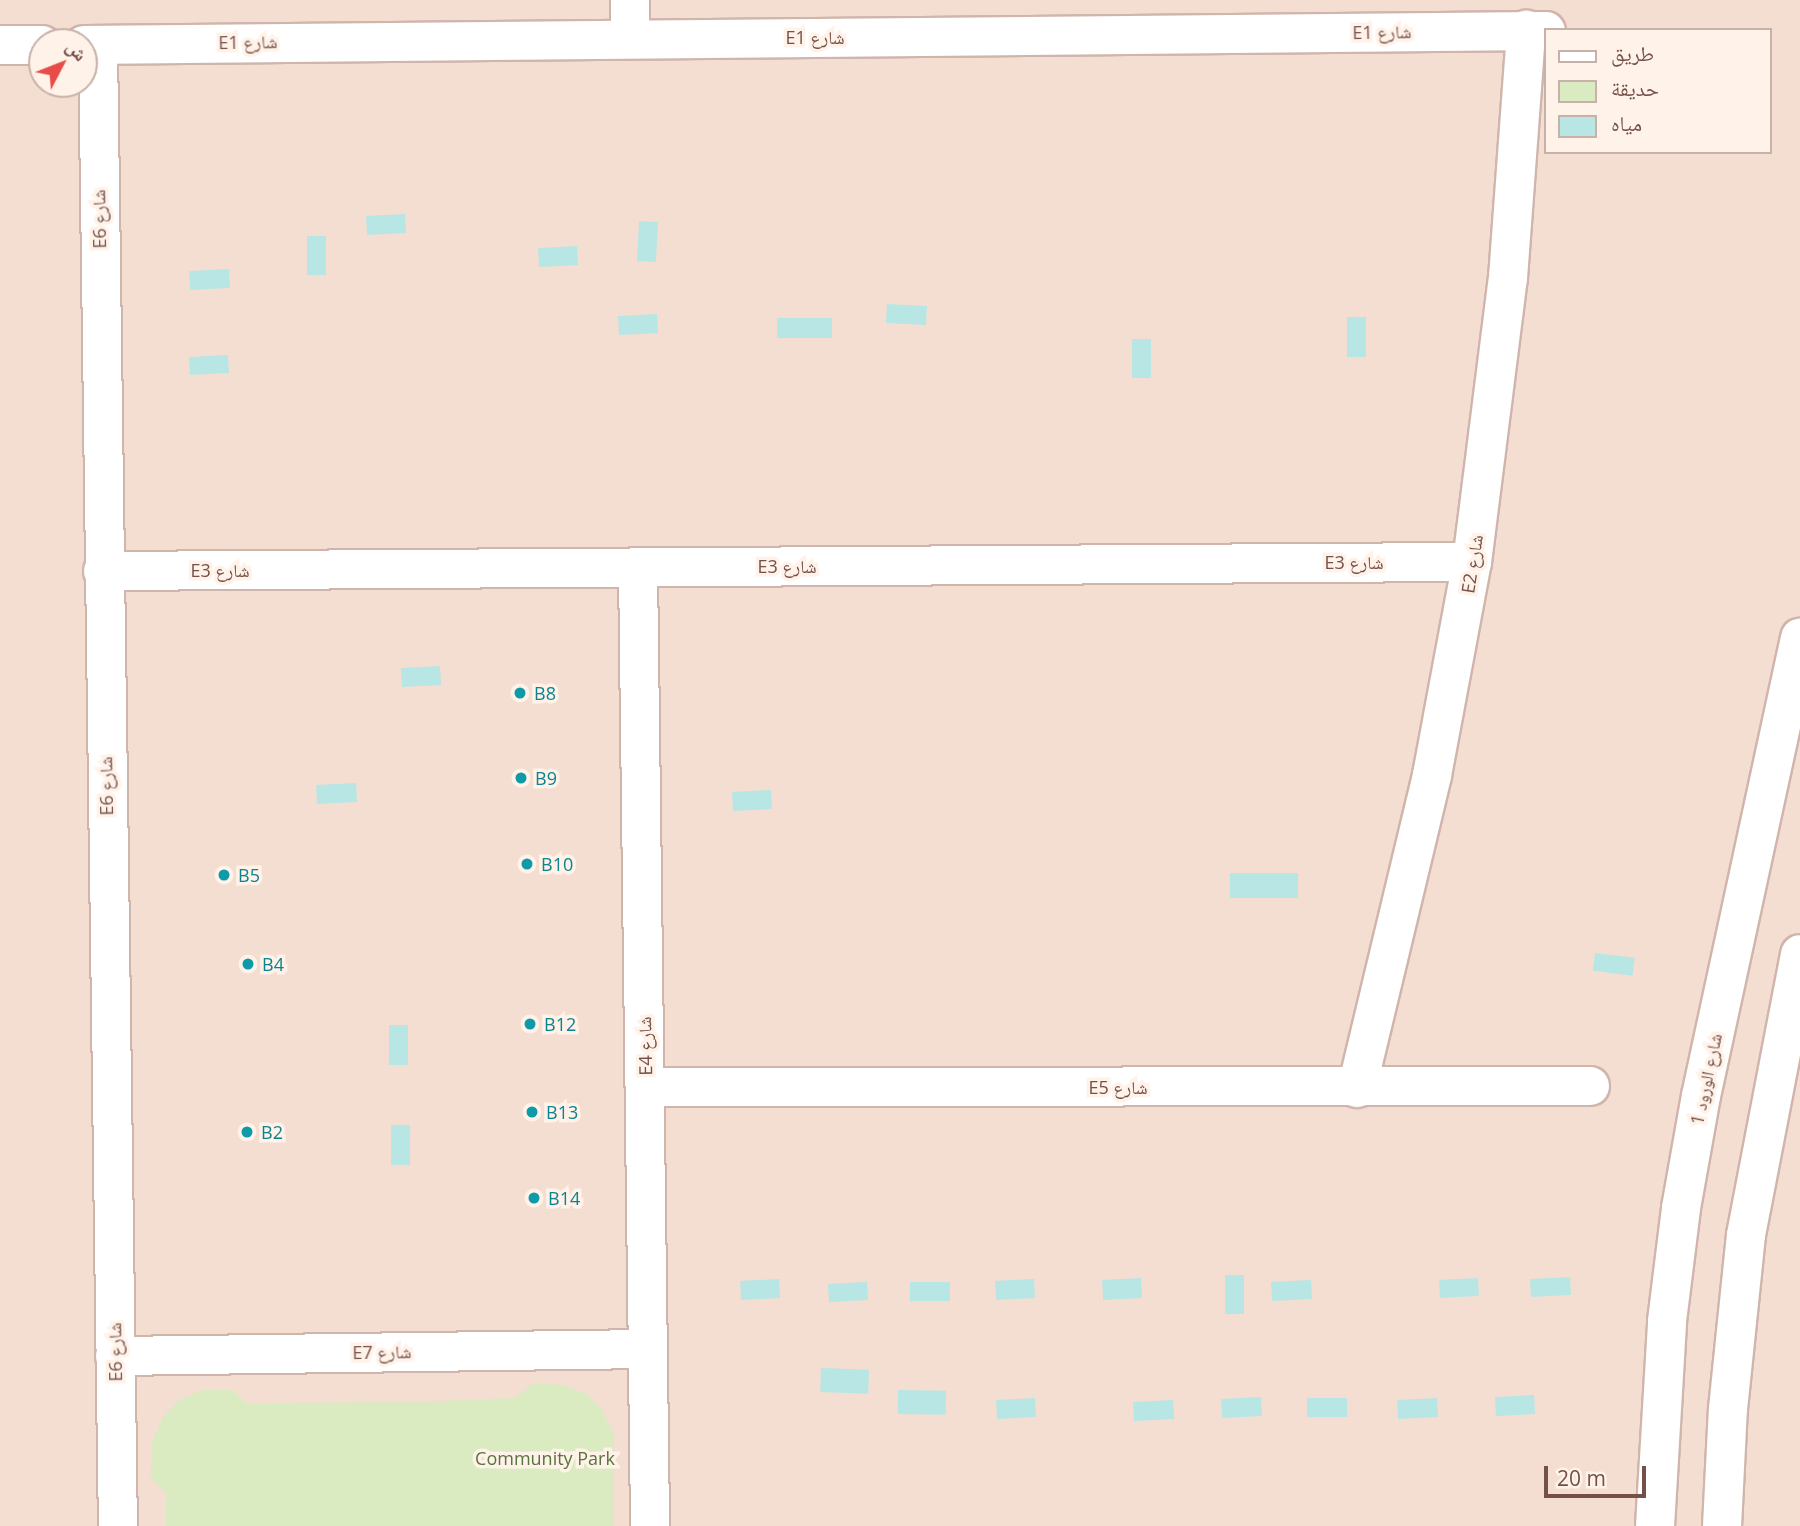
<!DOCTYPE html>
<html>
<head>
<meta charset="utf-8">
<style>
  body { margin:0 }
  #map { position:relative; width:1800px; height:1526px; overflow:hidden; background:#fceee3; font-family:"Open Sans","Noto Naskh Arabic",sans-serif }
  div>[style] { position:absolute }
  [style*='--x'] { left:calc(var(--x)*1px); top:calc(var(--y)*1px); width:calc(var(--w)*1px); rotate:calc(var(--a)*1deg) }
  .residential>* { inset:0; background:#f4ded1 }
  .green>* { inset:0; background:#daeac1 }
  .water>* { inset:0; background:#b7e6e4; transform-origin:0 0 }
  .roads { filter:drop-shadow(2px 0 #d0b5ac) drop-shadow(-2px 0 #d0b5ac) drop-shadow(0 2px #d0b5ac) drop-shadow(0 -2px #d0b5ac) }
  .minor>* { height:38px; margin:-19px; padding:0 19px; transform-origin:19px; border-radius:19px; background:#fff }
  .dots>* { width:19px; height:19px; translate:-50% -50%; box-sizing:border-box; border:4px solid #fff2e9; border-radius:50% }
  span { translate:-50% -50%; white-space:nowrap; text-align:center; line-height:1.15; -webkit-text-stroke:7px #fff2e9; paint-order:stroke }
  .street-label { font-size:18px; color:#755049 }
  .culture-label { font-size:18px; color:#0d838f }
  .left { translate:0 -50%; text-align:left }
  .park-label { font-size:18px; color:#58743e }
  .legend { position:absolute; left:1544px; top:28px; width:228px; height:126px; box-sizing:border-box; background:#fff2e9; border:2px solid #c8b1a9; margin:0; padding:9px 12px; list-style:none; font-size:21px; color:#755049 }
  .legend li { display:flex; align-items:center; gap:14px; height:35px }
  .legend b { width:35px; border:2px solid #c8b1a9 }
  .north { position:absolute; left:28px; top:28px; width:70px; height:70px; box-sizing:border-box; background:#fff2e9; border:2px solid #c8b1a9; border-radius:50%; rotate:48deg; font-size:19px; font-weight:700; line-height:28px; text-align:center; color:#755049 }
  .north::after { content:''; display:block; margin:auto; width:24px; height:32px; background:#e84c47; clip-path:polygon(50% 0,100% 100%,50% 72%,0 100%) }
  .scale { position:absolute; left:1544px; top:1466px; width:102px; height:32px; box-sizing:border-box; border:4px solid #755049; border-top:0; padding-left:9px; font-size:21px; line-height:24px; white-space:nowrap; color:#755049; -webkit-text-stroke:5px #fff2e9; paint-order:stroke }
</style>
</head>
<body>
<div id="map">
  <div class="residential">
    <i style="clip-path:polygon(evenodd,0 0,1800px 0,1800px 1526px,0 1526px,0 0,1546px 30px,1770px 30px,1770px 152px,1546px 152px,1546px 30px,0 0,42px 42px,84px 42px,84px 84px,42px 84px,42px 42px)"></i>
  </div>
  <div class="green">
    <i style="clip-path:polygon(534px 1383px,563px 1385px,587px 1394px,602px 1410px,614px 1435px,614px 1526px,166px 1526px,166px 1493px,151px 1478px,152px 1442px,163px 1417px,178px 1401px,201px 1390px,233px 1390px,246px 1403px,416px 1402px,515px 1398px)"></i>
  </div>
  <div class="water">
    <i style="left:405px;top:214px;width:19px;height:39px;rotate:87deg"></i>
    <i style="left:639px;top:221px;width:19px;height:40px;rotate:3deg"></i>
    <i style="left:307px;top:236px;width:19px;height:39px"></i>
    <i style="left:577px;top:246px;width:19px;height:39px;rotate:87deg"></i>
    <i style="left:229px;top:269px;width:19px;height:40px;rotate:87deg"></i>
    <i style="left:887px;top:304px;width:40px;height:19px;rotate:3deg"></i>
    <i style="left:657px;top:314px;width:19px;height:39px;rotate:87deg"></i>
    <i style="left:1366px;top:317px;width:40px;height:19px;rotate:90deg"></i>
    <i style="left:777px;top:318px;width:55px;height:20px"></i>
    <i style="left:1132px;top:339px;width:19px;height:39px"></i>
    <i style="left:228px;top:355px;width:18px;height:39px;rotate:87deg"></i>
    <i style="left:440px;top:666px;width:19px;height:39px;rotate:87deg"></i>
    <i style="left:356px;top:783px;width:19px;height:40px;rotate:87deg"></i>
    <i style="left:771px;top:790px;width:19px;height:39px;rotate:87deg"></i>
    <i style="left:1230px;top:873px;width:68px;height:25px"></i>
    <i style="left:1595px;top:953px;width:40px;height:18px;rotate:7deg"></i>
    <i style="left:389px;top:1025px;width:19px;height:40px"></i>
    <i style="left:391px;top:1125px;width:19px;height:40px"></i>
    <i style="left:1225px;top:1275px;width:19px;height:39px"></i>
    <i style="left:1570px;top:1277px;width:18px;height:40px;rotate:87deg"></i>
    <i style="left:1141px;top:1278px;width:20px;height:39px;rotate:87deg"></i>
    <i style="left:1478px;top:1278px;width:18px;height:39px;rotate:87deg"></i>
    <i style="left:779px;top:1279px;width:19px;height:39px;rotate:87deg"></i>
    <i style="left:1034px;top:1279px;width:19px;height:39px;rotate:87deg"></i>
    <i style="left:1311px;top:1280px;width:19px;height:40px;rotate:87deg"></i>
    <i style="left:867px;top:1282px;width:18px;height:39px;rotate:87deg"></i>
    <i style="left:950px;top:1282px;width:19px;height:40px;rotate:90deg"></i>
    <i style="left:821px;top:1368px;width:48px;height:24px;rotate:2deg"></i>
    <i style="left:898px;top:1390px;width:48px;height:24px;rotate:1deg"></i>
    <i style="left:1534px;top:1395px;width:19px;height:39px;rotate:87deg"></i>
    <i style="left:1261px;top:1397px;width:19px;height:40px;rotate:87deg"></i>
    <i style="left:1035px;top:1398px;width:19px;height:39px;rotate:87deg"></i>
    <i style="left:1347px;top:1398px;width:19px;height:40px;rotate:90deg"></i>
    <i style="left:1437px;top:1398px;width:19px;height:40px;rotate:87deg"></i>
    <i style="left:1173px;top:1400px;width:19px;height:40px;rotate:87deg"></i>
  </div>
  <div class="roads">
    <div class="minor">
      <i style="--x:630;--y:0;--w:39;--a:89"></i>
      <i style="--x:0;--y:45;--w:42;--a:0"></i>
      <i style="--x:84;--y:45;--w:1462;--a:-0.55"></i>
      <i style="--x:98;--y:45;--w:1481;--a:89.23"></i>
      <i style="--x:638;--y:567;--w:959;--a:89.28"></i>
      <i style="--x:103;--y:571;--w:1369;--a:-0.38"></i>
      <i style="--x:646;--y:1087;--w:944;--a:-0.06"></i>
      <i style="--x:1357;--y:1088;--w:322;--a:-76.5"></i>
      <i style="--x:1432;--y:775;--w:217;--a:-79.4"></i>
      <i style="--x:1472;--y:562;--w:286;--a:-82.8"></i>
      <i style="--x:1508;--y:278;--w:249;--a:-85.8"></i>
      <i style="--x:115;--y:1356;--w:533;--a:-0.75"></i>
      <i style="--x:1655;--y:1526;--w:205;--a:-86.6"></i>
      <i style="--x:1667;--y:1321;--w:114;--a:-82.9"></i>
      <i style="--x:1681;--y:1208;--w:114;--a:-79.9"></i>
      <i style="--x:1701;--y:1096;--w:469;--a:-77.8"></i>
      <i style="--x:1722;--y:1526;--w:117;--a:-87.1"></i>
      <i style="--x:1728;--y:1409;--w:175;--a:-84.1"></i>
      <i style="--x:1746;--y:1235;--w:286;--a:-79.1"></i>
    </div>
  </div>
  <div class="dots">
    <i style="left:520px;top:693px;background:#0f9aa8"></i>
    <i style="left:521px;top:778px;background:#0f9aa8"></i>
    <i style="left:527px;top:864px;background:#0f9aa8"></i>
    <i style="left:224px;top:875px;background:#0f9aa8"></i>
    <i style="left:248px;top:964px;background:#0f9aa8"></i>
    <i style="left:530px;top:1024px;background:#0f9aa8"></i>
    <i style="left:532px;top:1112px;background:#0f9aa8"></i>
    <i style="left:247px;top:1132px;background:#0f9aa8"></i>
    <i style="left:534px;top:1198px;background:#0f9aa8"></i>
  </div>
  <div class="street-label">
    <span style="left:1382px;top:32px;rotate:-1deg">E1 شارع</span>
    <span style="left:815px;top:37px">E1 شارع</span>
    <span style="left:248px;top:42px;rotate:-1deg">E1 شارع</span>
    <span style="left:99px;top:219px;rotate:-91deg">E6 شارع</span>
    <span style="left:1354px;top:562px">E3 شارع</span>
    <span style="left:1472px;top:564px;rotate:-81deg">E2 شارع</span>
    <span style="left:787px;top:566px">E3 شارع</span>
    <span style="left:220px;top:570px">E3 شارع</span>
    <span style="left:106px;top:786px;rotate:-91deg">E6 شارع</span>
    <span style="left:645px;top:1046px;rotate:-91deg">E4 شارع</span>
    <span style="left:1706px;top:1079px;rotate:-78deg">شارع الورود 1</span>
    <span style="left:1118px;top:1087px">E5 شارع</span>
    <span style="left:115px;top:1352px;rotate:-91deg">E6 شارع</span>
    <span style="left:382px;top:1352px;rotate:-1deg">E7 شارع</span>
  </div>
  <div class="culture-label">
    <span class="left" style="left:534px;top:693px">B8</span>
    <span class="left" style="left:535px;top:778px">B9</span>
    <span class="left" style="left:541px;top:864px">B10</span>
    <span class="left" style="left:238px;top:875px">B5</span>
    <span class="left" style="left:262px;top:964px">B4</span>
    <span class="left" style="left:544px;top:1024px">B12</span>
    <span class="left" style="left:546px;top:1112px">B13</span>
    <span class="left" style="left:261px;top:1132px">B2</span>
    <span class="left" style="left:548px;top:1198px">B14</span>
  </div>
  <div class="park-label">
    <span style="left:545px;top:1458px">Community Park</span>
  </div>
  <ul class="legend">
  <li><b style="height:9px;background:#fff"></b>طريق</li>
  <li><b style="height:19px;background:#daeac1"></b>حديقة</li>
  <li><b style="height:19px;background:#b7e6e4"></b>مياه</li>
  </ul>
  <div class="north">ش</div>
  <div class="scale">20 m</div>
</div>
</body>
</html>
